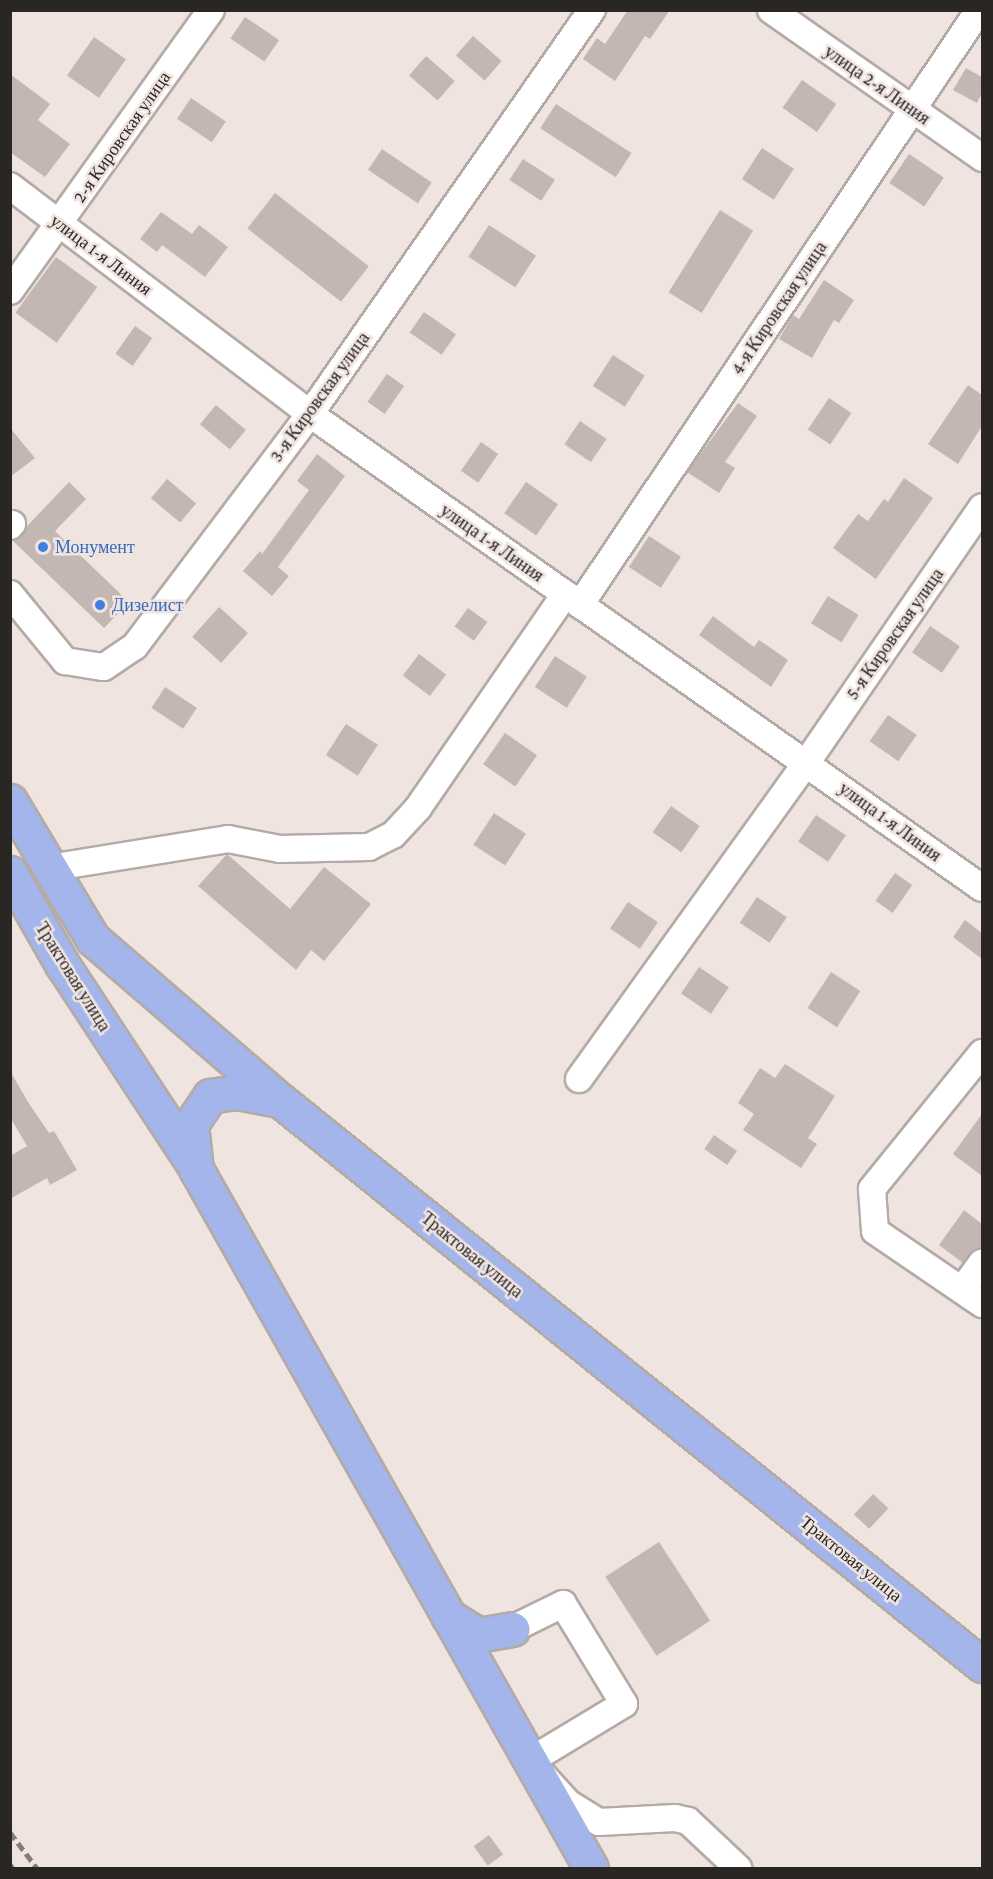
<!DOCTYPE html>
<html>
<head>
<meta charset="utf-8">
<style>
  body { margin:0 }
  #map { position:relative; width:993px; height:1879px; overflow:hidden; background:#efe4e0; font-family:"Crimson Pro",serif }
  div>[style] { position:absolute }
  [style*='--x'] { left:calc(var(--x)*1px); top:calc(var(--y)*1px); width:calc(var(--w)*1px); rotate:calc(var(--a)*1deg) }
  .building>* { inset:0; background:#c2b7b3; transform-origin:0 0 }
  .roads { filter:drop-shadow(2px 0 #b4aaa6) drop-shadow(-2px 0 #b4aaa6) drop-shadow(0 2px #b4aaa6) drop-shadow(0 -2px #b4aaa6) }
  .minor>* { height:26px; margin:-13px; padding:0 13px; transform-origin:13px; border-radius:13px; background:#fff }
  .major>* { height:33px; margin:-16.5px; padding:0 16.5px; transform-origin:16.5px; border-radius:16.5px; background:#a3b5ea }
  .rail>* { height:4.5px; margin-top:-2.25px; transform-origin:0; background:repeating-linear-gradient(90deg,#847d7a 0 9px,transparent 0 13.5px) }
  .dots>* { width:16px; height:16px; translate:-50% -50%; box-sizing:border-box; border:3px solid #efe4e0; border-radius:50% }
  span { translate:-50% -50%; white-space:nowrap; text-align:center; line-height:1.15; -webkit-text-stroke:5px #efe4e0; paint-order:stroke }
  .street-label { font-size:18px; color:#2a2624 }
  .shop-label { font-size:18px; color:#366cbe }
  .left { translate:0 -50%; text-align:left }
  .frame { position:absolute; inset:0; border:12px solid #2a2624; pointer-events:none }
</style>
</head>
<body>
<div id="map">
  <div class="building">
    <i style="clip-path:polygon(628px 10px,670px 10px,650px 39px,645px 36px,615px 81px,583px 59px,597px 38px,605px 44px)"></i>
    <i style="left:245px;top:17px;width:41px;height:26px;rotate:34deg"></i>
    <i style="left:473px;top:36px;width:38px;height:26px;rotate:41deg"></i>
    <i style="left:94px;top:37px;width:39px;height:47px;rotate:35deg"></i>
    <i style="left:426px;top:56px;width:38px;height:26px;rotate:41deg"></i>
    <i style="clip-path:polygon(966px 68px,982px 77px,982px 93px,977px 103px,953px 90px)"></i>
    <i style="clip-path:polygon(10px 74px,50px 104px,38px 120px,70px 144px,45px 177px,10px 152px)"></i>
    <i style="left:802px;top:80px;width:42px;height:34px;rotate:35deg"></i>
    <i style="left:191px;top:98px;width:42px;height:25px;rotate:34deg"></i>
    <i style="left:556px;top:104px;width:90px;height:29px;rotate:33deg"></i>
    <i style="left:762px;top:148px;width:38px;height:37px;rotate:33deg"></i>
    <i style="left:382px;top:149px;width:60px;height:25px;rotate:34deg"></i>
    <i style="left:909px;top:154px;width:42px;height:35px;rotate:34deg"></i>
    <i style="left:523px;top:159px;width:38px;height:25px;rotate:33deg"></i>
    <i style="left:275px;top:193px;width:119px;height:45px;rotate:38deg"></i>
    <i style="left:720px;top:210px;width:39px;height:97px;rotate:32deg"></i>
    <i style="clip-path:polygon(161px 212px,192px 234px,199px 225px,228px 247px,205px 277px,162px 245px,157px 252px,140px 239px)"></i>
    <i style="left:489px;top:225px;width:56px;height:38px;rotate:33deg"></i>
    <i style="left:56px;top:257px;width:51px;height:69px;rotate:36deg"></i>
    <i style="clip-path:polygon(824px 280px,854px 300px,839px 323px,834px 320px,812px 358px,779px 339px,793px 315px,799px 319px)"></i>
    <i style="left:424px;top:312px;width:39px;height:25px;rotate:35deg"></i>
    <i style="left:135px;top:326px;width:21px;height:34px;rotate:35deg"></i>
    <i style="left:613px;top:355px;width:38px;height:37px;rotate:33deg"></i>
    <i style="left:387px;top:374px;width:21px;height:34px;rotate:35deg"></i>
    <i style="clip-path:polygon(968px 385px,982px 395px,982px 426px,958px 464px,928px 444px)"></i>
    <i style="left:829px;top:398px;width:27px;height:38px;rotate:34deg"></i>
    <i style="clip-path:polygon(738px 403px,757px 416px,725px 462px,735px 468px,719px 493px,687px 472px)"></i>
    <i style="left:216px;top:405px;width:39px;height:25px;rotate:40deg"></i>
    <i style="left:580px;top:421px;width:32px;height:28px;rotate:34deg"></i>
    <i style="clip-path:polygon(10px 428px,35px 458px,10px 477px)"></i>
    <i style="left:481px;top:442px;width:21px;height:35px;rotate:35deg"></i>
    <i style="clip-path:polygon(317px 454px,345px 476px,278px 567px,289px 576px,272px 596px,243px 571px,260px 551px,262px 554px,309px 490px,297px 481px)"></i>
    <i style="clip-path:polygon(904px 478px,933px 498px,876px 579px,833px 548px,858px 514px,868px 521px,884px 499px,888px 502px)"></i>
    <i style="left:167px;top:479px;width:38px;height:25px;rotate:40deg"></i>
    <i style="clip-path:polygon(69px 482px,86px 499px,55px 531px,129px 602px,104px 628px,13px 541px)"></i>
    <i style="left:526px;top:482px;width:39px;height:38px;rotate:35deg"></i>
    <i style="left:649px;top:536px;width:38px;height:37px;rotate:33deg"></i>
    <i style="left:828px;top:596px;width:36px;height:32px;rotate:32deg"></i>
    <i style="left:219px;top:607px;width:39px;height:40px;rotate:42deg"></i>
    <i style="left:468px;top:608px;width:24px;height:23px;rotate:36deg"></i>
    <i style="clip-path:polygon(713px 616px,754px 647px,759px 640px,788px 660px,771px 687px,699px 635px)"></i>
    <i style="left:930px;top:626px;width:36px;height:32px;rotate:34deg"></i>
    <i style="left:419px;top:654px;width:34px;height:27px;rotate:37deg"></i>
    <i style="left:555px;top:656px;width:38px;height:37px;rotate:33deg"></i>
    <i style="left:165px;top:687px;width:38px;height:25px;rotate:33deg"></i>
    <i style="left:888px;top:715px;width:35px;height:32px;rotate:35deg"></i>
    <i style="left:346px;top:724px;width:38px;height:37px;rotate:33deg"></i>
    <i style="left:505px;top:733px;width:39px;height:38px;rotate:35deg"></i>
    <i style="left:671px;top:806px;width:35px;height:32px;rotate:35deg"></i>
    <i style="left:494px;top:813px;width:38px;height:38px;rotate:33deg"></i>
    <i style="left:816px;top:815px;width:36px;height:32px;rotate:34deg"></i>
    <i style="clip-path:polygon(227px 854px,290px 909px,324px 867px,371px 904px,324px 961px,311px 950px,296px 970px,198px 886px)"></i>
    <i style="left:895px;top:873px;width:21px;height:34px;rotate:35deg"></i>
    <i style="left:757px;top:897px;width:36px;height:31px;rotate:34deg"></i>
    <i style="left:628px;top:902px;width:36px;height:32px;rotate:34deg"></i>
    <i style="clip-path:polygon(965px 920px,982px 933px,982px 959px,953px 937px)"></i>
    <i style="left:699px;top:967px;width:36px;height:32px;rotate:34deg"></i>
    <i style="left:831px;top:972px;width:35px;height:43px;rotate:33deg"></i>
    <i style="clip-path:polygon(785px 1064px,835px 1096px,808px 1138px,817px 1144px,801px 1168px,743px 1130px,754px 1114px,738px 1103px,760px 1068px,775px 1078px)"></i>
    <i style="clip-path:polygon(10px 1071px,28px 1102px,49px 1133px,54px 1131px,77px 1170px,50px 1185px,47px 1178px,10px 1199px,10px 1156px,27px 1146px,10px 1117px)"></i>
    <i style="clip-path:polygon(982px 1114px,982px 1176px,953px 1154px)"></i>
    <i style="left:714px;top:1135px;width:28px;height:17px;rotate:35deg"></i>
    <i style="clip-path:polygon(964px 1210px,982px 1224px,982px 1247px,975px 1249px,963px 1263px,939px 1245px)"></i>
    <i style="left:873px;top:1494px;width:21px;height:28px;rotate:43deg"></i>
    <i style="left:659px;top:1542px;width:94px;height:64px;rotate:57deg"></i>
    <i style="left:489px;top:1835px;width:24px;height:19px;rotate:54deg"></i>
  </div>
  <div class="roads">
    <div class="minor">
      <i style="--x:771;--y:10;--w:258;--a:35"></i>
      <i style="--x:10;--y:186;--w:377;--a:37.2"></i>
      <i style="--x:310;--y:414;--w:822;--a:35.2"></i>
      <i style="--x:10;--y:291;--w:345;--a:-54.4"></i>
      <i style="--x:10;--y:526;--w:3;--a:-45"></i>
      <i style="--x:10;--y:594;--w:87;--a:50.6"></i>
      <i style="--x:65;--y:661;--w:39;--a:9"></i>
      <i style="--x:104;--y:667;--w:37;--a:-34"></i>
      <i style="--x:135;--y:646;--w:291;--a:-53"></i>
      <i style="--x:310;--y:414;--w:493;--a:-55.1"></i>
      <i style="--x:580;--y:605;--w:716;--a:-56.15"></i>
      <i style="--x:49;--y:868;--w:181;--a:-9.2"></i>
      <i style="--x:228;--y:839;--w:53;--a:10.9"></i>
      <i style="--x:280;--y:849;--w:89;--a:-1.3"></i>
      <i style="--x:369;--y:847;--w:27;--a:-27"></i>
      <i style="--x:393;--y:835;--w:37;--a:-47"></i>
      <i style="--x:418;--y:808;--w:260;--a:-55.5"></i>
      <i style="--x:982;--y:1053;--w:175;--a:129"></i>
      <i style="--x:872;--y:1189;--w:42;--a:85.9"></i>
      <i style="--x:875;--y:1231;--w:130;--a:34.3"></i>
      <i style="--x:579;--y:1079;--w:390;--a:-54.3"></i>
      <i style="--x:807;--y:762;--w:309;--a:-55.5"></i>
      <i style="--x:962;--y:1290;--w:34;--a:-54"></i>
      <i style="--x:512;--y:1629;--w:57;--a:-26.1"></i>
      <i style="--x:563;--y:1604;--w:117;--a:58.6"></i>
      <i style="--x:624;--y:1704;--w:110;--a:148.8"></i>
      <i style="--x:530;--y:1761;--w:57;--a:47.9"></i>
      <i style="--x:568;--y:1803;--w:36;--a:32"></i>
      <i style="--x:599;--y:1822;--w:76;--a:-3"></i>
      <i style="--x:675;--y:1818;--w:13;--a:13"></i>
      <i style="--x:688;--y:1821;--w:69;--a:43.2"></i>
    </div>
    <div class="major">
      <i style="--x:10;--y:801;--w:161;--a:59"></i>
      <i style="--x:93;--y:939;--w:248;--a:40.8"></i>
      <i style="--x:281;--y:1101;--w:900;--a:38.82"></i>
      <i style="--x:10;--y:873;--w:105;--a:60.3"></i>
      <i style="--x:62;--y:964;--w:237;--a:56.7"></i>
      <i style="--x:279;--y:1100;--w:43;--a:-169.2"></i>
      <i style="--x:237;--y:1092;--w:27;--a:172"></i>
      <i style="--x:210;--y:1096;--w:34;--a:124"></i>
      <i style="--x:191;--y:1124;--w:45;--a:83.7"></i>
      <i style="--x:196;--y:1169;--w:803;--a:60.53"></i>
      <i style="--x:448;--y:1616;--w:36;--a:32"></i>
      <i style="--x:478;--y:1635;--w:35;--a:-10"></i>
    </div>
  </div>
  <div class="rail">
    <i style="--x:10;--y:1832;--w:45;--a:53.1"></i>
    <i style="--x:10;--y:1864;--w:5;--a:53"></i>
  </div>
  <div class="dots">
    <i style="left:43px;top:547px;background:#3f7fe0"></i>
    <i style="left:100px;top:605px;background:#3f7fe0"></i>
  </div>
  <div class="street-label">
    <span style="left:877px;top:85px;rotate:35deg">улица 2-я Линия</span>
    <span style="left:122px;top:137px;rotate:-55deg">2-я Кировская улица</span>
    <span style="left:101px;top:255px;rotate:37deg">улица 1-я Линия</span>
    <span style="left:779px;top:308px;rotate:-56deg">4-я Кировская улица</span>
    <span style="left:320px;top:397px;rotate:-54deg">3-я Кировская улица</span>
    <span style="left:492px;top:543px;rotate:35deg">улица 1-я Линия</span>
    <span style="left:895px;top:634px;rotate:-55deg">5-я Кировская улица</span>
    <span style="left:890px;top:822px;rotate:36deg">улица 1-я Линия</span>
    <span style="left:73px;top:977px;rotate:58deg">Трактовая улица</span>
    <span style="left:472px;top:1255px;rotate:39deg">Трактовая улица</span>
    <span style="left:851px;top:1559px;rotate:39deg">Трактовая улица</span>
  </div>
  <div class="shop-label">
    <span class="left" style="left:55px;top:547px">Монумент</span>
    <span class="left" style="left:112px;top:605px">Дизелист</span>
  </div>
  <div class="frame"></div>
</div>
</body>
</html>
